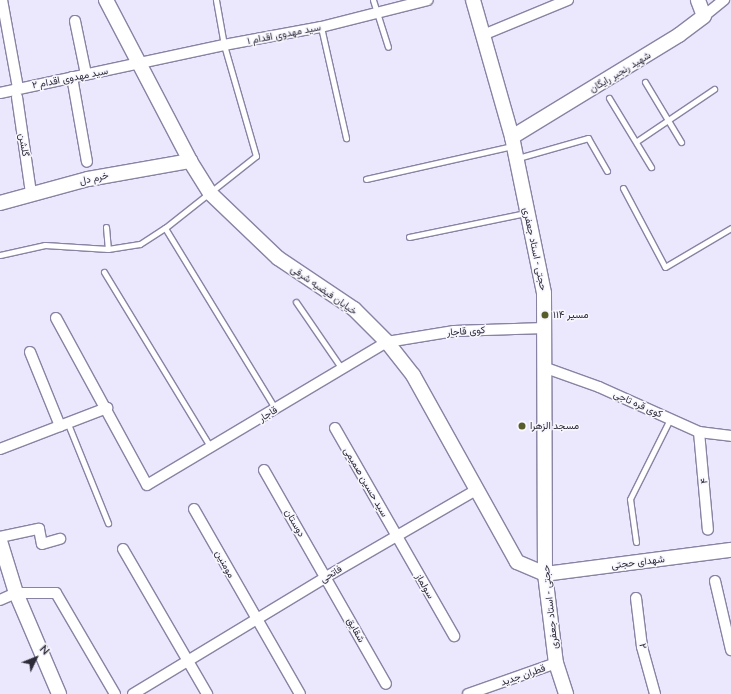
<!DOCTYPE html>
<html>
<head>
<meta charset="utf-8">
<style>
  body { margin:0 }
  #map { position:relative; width:731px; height:694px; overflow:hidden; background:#ebe8fe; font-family:Lato,Vazirmatn,sans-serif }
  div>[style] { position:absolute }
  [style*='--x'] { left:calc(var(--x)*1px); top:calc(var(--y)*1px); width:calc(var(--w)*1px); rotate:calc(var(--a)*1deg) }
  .roads { filter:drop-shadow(1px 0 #8983a3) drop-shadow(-1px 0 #8983a3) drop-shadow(0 1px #8983a3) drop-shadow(0 -1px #8983a3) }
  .lane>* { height:5px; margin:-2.5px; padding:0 2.5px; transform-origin:2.5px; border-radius:2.5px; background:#fff }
  .street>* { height:10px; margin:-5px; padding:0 5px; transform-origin:5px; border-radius:5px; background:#fff }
  .secondary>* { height:14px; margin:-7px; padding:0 7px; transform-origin:7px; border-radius:7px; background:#fff }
  .dots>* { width:11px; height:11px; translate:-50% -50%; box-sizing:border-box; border:2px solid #f8f7fe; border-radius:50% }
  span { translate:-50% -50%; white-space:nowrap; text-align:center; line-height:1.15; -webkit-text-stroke:3px #f8f7fe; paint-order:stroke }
  .street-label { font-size:10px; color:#2e2b39 }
  .poi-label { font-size:10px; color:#2e2b39 }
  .left { translate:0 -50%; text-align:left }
  .north { position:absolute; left:16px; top:638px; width:40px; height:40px; -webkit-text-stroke:3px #f8f7fe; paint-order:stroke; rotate:47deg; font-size:11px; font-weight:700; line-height:16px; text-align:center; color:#2e2b39 }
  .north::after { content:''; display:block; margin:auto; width:14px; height:18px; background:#2e2b39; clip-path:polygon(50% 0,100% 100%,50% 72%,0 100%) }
</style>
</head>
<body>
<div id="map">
  <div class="roads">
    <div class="lane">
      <i style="--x:373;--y:0;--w:49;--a:72.3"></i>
      <i style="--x:321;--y:27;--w:114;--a:77.3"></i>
      <i style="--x:645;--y:82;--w:70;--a:59"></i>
      <i style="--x:609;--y:98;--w:81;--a:58.7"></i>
      <i style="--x:637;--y:141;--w:93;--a:-34"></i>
      <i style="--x:518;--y:158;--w:73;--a:-15.9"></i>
      <i style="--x:588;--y:138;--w:38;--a:60"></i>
      <i style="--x:366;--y:179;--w:150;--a:-12.7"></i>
      <i style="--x:623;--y:188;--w:89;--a:62"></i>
      <i style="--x:665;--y:267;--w:77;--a:-30.6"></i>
      <i style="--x:106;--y:227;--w:22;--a:85"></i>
      <i style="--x:165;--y:228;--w:213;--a:58.6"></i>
      <i style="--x:409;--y:237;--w:119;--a:-11.6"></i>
      <i style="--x:0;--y:255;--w:46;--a:-12.5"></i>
      <i style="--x:45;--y:245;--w:63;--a:3.6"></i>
      <i style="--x:108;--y:249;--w:32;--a:-9"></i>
      <i style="--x:140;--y:244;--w:30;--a:-33"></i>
      <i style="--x:165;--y:228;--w:116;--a:-38.4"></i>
      <i style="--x:256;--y:156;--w:116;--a:-106.1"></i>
      <i style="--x:224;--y:45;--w:46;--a:-100.1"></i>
      <i style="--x:104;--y:272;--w:206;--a:58.7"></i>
      <i style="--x:296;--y:302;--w:81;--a:55.5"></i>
      <i style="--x:68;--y:424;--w:107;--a:68"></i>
      <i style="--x:636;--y:542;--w:43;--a:-97.9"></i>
      <i style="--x:630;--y:499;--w:89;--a:-63.4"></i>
    </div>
    <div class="street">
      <i style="--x:2;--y:0;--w:89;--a:79.7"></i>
      <i style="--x:704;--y:16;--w:26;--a:-39"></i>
      <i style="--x:75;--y:21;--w:54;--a:78.3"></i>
      <i style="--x:483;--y:35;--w:92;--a:-22.4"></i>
      <i style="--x:72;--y:77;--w:86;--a:80"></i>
      <i style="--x:0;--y:93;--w:229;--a:-12.1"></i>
      <i style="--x:224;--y:45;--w:99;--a:-10.5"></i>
      <i style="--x:321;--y:27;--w:110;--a:-14.2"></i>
      <i style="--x:17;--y:97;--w:97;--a:81.7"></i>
      <i style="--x:56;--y:318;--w:190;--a:61.4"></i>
      <i style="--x:147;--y:485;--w:279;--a:-30.8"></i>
      <i style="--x:387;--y:342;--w:68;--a:-9.3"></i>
      <i style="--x:454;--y:331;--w:91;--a:-1.9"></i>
      <i style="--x:30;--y:352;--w:80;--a:67.9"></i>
      <i style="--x:546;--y:368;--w:56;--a:19.7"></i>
      <i style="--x:599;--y:387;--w:110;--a:24.2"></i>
      <i style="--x:699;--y:432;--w:32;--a:7"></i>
      <i style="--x:335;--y:428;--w:240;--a:60.2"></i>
      <i style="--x:699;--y:432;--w:98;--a:84.8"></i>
      <i style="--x:0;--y:449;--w:115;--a:-21"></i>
      <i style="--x:264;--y:470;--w:246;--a:60.3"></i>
      <i style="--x:194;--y:509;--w:213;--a:60.2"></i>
      <i style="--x:0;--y:537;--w:40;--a:-12"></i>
      <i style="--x:39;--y:529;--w:15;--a:79"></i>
      <i style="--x:42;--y:544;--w:19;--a:-16"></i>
      <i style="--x:123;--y:549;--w:168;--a:59.9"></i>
      <i style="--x:715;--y:581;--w:71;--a:76.9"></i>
      <i style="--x:636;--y:598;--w:49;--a:83"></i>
      <i style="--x:642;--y:647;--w:49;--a:74.5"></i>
      <i style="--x:0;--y:600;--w:17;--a:-24"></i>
      <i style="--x:16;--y:593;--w:40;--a:0"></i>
      <i style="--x:56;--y:593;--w:117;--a:59.7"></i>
      <i style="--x:133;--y:694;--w:226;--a:-31.2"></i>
      <i style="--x:326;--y:577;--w:173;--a:-30.1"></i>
      <i style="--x:468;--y:694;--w:93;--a:-19.4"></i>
    </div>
    <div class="secondary">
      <i style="--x:106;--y:0;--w:182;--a:62.4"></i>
      <i style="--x:190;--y:161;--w:38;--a:58"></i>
      <i style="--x:210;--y:193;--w:94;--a:43.7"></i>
      <i style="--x:278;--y:258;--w:92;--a:33.9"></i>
      <i style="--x:354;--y:309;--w:47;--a:45"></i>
      <i style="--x:387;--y:342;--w:42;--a:51.8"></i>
      <i style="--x:413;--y:375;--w:214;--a:60.9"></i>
      <i style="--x:517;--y:562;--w:30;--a:23"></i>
      <i style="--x:545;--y:574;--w:188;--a:-7.4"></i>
      <i style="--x:473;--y:0;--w:142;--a:74.1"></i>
      <i style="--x:512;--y:137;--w:159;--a:78.4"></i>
      <i style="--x:544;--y:293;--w:281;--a:89.8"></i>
      <i style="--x:545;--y:574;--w:90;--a:83"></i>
      <i style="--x:556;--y:663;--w:33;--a:72"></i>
      <i style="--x:512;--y:137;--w:196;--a:-31.4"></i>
      <i style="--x:679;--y:35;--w:31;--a:-37"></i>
      <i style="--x:704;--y:16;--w:17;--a:-111"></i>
      <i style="--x:0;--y:203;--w:91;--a:-15.3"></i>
      <i style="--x:88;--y:179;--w:104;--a:-10"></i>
      <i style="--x:0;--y:541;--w:54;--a:72.9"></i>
      <i style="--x:16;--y:593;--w:110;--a:66.9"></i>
    </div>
  </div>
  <div class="dots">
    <i style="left:545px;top:315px;background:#575c29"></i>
    <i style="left:522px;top:426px;background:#575c29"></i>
  </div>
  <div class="street-label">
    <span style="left:284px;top:34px;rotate:-11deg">سید مهدوی اقدام ۱</span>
    <span style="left:620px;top:72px;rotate:-31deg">شهید رنجبر رایگان</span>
    <span style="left:70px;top:78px;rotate:-11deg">سید مهدوی اقدام ۲</span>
    <span style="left:24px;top:145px;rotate:81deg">گلشن</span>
    <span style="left:94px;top:178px;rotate:-12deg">خرم دل</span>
    <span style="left:535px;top:249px;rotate:78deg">حجتی - استاد جعفری</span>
    <span style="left:324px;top:290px;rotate:35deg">خیابان فیضیه شرقی</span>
    <span style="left:466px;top:331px;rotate:-4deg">کوی قاجار</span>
    <span style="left:638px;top:404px;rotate:24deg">کوی قره تاجی</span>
    <span style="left:268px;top:414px;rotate:-31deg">قاجار</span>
    <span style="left:704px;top:481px;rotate:-95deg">۴</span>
    <span style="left:366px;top:482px;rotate:60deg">سید حسین صمیمی</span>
    <span style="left:295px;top:523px;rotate:60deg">دوستان</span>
    <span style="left:638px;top:562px;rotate:-7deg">شهدای حجتی</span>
    <span style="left:225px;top:564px;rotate:61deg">مومنین</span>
    <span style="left:331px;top:574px;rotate:-31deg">فاتحی</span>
    <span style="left:425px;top:586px;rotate:60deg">سولماز</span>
    <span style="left:550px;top:607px;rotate:-96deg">حجتی - استاد جعفری</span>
    <span style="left:356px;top:630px;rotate:61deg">شقایق</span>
    <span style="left:643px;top:646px;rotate:79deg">۲</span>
    <span style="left:523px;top:675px;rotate:-19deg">قطران جدید</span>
  </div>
  <div class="poi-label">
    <span class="left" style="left:553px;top:315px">مسیر ۱۱۴</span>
    <span class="left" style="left:530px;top:426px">مسجد الزهرا</span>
  </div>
  <div class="north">N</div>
</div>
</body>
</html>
